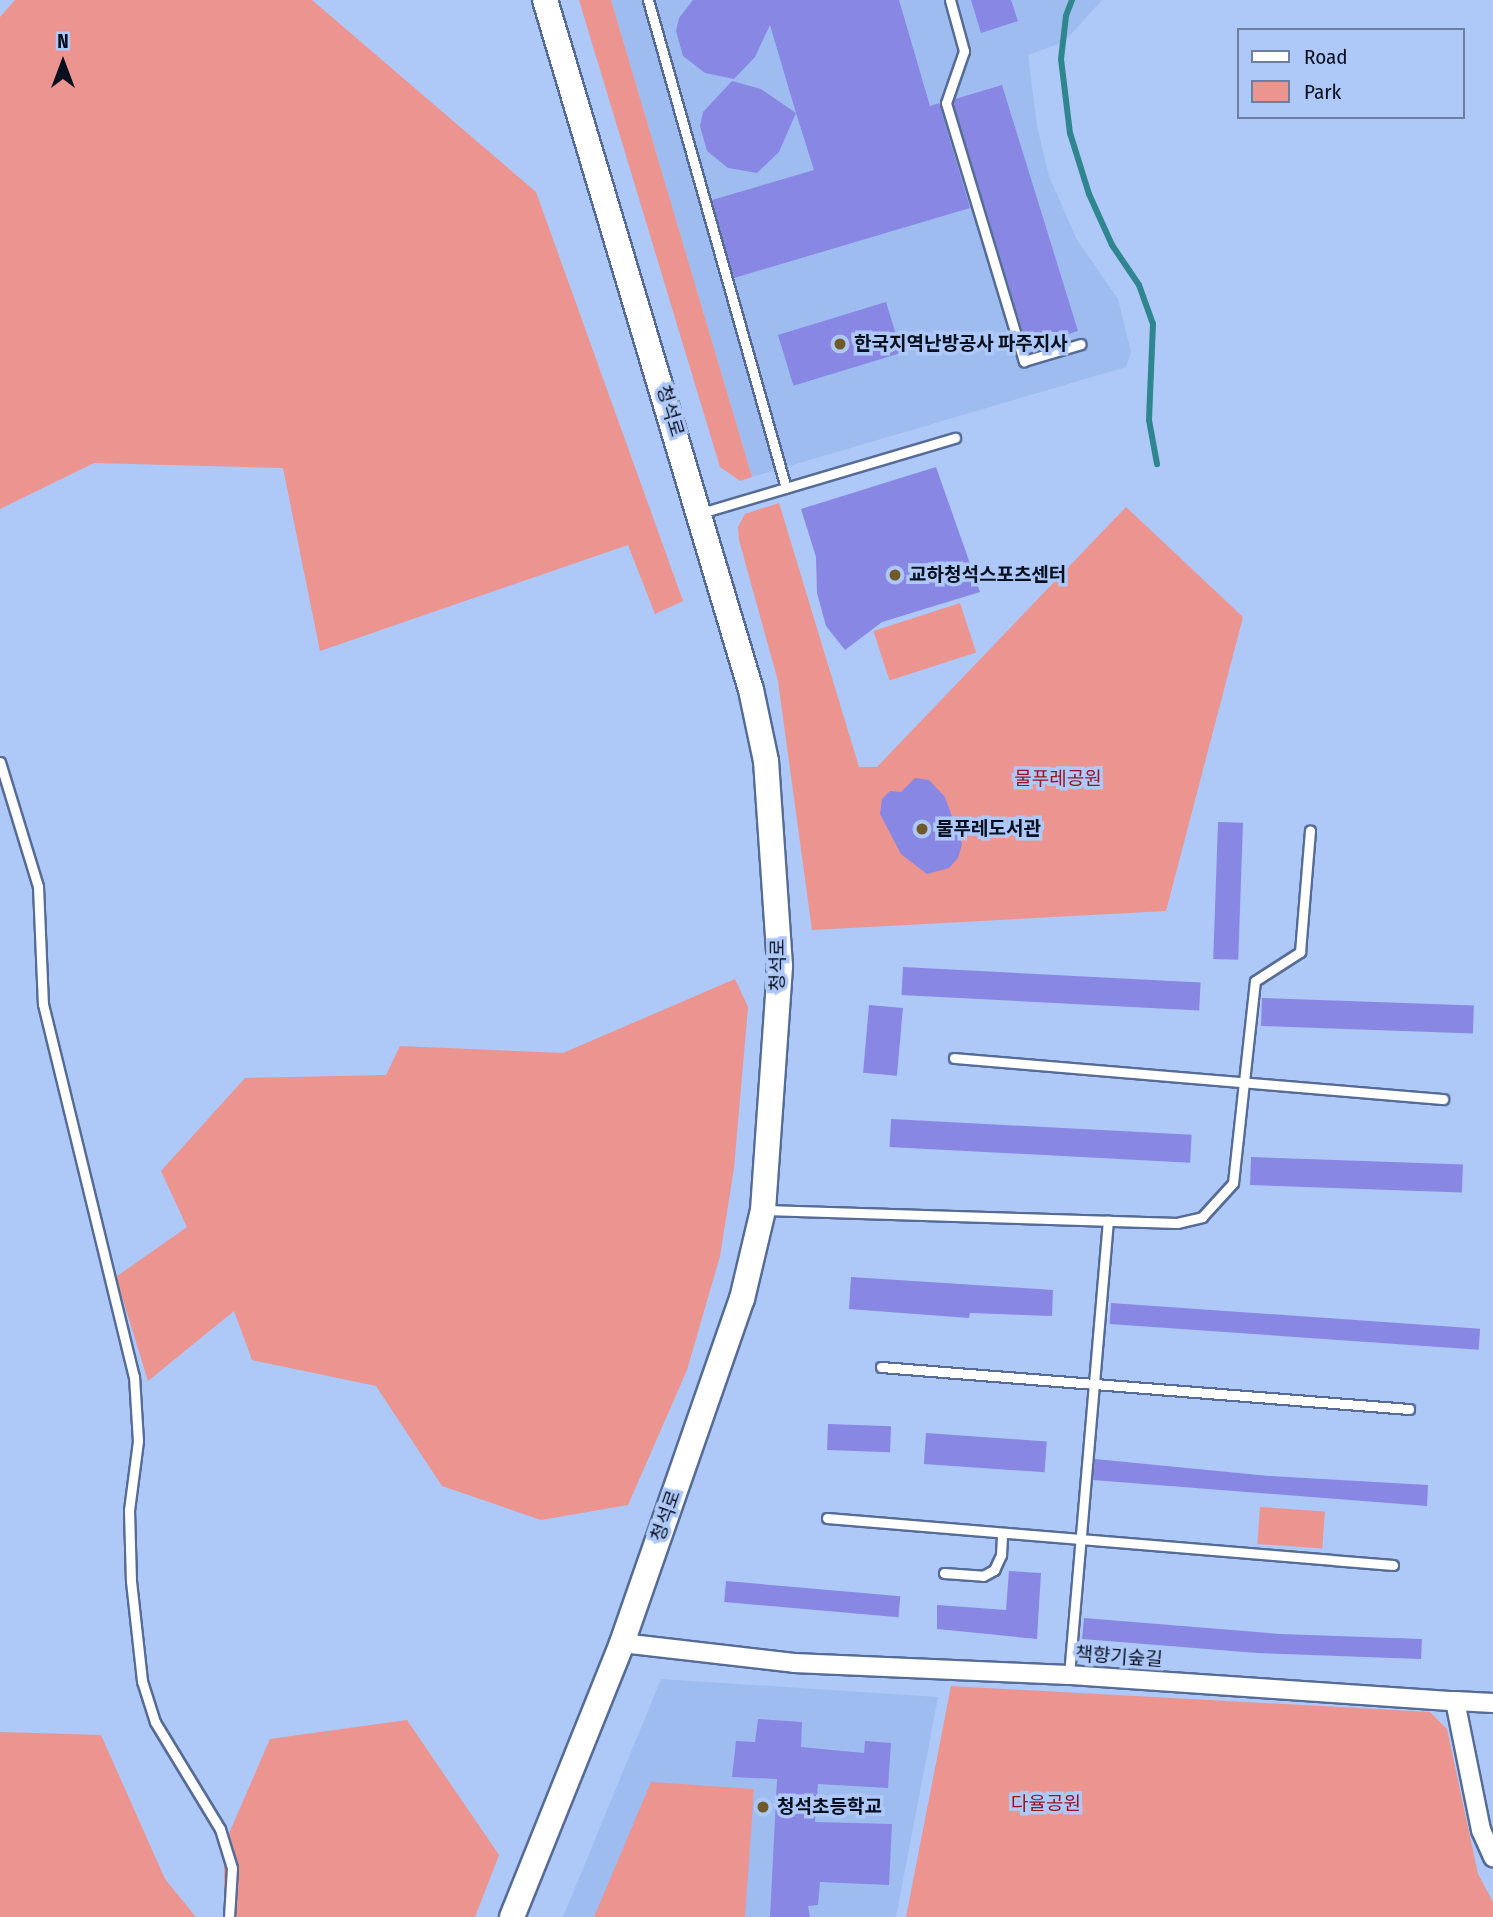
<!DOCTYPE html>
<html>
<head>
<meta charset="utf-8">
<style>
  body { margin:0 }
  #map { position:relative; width:1493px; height:1917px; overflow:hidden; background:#aec8f7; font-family:"Fira Sans Condensed","Noto Sans KR",sans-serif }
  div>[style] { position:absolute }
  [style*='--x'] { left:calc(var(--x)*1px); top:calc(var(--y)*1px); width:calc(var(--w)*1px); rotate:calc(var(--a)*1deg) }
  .built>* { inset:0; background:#9fbcf1 }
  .green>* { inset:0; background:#ec948f; transform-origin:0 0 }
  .stream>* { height:6px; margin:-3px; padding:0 3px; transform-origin:3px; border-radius:3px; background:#2f868e }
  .building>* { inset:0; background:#8987e4; transform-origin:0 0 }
  .roads { filter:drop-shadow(2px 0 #566c97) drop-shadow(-2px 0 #566c97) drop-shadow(0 2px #566c97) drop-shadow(0 -2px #566c97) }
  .lane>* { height:9px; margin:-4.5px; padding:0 4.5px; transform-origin:4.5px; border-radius:4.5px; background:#fff }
  .street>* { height:18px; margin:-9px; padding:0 9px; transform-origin:9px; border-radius:9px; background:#fff }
  .secondary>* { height:24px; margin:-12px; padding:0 12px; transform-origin:12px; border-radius:12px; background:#fff }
  .dots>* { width:19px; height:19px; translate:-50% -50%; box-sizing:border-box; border:4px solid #aec8f7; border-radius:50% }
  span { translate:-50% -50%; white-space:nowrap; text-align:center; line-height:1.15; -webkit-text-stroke:7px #aec8f7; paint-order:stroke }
  .poi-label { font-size:19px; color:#081020; font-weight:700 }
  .left { translate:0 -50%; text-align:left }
  .street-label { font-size:19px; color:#081020 }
  .park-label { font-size:19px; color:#9a1323 }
  .legend { position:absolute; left:1237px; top:28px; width:228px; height:91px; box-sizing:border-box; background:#aec8f7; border:2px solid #6c7ea1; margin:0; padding:9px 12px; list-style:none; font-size:21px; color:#081020 }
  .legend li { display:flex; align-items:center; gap:14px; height:35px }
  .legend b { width:35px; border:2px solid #6c7ea1 }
  .north { position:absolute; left:28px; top:28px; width:70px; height:70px; -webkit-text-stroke:5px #aec8f7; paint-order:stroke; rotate:0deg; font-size:19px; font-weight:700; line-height:28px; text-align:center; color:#081020 }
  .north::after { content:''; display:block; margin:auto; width:24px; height:32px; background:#081020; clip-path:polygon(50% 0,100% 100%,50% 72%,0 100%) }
</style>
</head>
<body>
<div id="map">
  <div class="built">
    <i style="clip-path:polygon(611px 0,1102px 0,1064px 42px,1028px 55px,1037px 126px,1049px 176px,1076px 238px,1118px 299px,1131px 352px,1126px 367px,752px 477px)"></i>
    <i style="clip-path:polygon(661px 1679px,938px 1697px,896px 1917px,563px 1917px)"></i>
  </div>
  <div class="green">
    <i style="clip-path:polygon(15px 0,312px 0,536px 192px,683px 601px,655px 614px,628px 545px,320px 651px,283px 468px,94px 463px,0 509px,0 17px)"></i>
    <i style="clip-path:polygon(579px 0,611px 0,752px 477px,740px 481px,720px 467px)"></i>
    <i style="clip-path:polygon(779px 503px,859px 767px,877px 767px,1126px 507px,1243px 617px,1166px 911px,812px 930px,778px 681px,739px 540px,738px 527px,745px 514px)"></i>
    <i style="left:960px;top:603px;width:52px;height:91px;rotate:72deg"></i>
    <i style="clip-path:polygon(735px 979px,748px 1007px,734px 1168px,720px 1256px,687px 1370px,628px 1505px,541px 1520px,442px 1486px,376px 1386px,252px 1360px,234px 1311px,148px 1381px,116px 1277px,187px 1227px,161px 1171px,245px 1078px,386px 1075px,400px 1046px,563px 1053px)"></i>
    <i style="left:1260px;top:1507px;width:65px;height:37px;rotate:4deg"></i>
    <i style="clip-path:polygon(951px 1686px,1430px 1712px,1447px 1729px,1478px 1874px,1493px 1902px,1493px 1917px,906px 1917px)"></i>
    <i style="clip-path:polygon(407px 1720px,499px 1855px,475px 1917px,224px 1917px,224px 1845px,270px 1739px)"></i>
    <i style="clip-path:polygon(0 1732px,101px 1735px,165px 1879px,196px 1917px,0 1917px)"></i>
    <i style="clip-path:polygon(651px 1782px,754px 1789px,745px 1917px,594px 1917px)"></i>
  </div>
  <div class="stream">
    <i style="--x:1072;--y:0;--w:17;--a:111"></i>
    <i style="--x:1066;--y:16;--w:43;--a:96.6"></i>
    <i style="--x:1061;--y:59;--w:75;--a:83.1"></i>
    <i style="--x:1070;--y:133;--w:64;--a:72.7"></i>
    <i style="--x:1089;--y:194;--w:56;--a:65.7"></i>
    <i style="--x:1112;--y:245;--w:48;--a:56"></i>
    <i style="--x:1139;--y:285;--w:41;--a:70.3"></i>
    <i style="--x:1153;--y:324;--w:96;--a:92.4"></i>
    <i style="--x:1149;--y:420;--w:45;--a:79.7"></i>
  </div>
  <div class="building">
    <i style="clip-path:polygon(693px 0,899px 0,930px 106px,939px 103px,970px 208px,734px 278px,712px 200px,814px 170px,796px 113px,779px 152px,757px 173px,728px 168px,707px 151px,700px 126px,703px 112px,732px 81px,761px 89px,796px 113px,770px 25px,755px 57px,734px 79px,705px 73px,683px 56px,676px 31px,679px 18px)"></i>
    <i style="clip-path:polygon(971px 0,1011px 0,1018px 21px,981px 33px)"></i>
    <i style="clip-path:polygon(1002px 85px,1078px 331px,1027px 346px,953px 103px,955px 99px)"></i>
    <i style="left:886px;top:302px;width:53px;height:113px;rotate:73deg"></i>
    <i style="clip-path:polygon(936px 467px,980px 592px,882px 622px,845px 650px,826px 626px,817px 593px,816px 557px,801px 509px)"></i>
    <i style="clip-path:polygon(915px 778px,929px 780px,945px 797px,962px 844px,958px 858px,949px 868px,927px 874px,901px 854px,880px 814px,882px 799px,890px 791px,901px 792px)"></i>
    <i style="left:1218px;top:822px;width:25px;height:137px;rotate:2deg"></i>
    <i style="left:903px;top:967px;width:298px;height:28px;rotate:3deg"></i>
    <i style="left:1262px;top:998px;width:212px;height:28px;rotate:2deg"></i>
    <i style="left:869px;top:1005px;width:34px;height:68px;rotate:5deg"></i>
    <i style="left:891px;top:1119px;width:301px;height:28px;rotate:3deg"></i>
    <i style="left:1251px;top:1157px;width:212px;height:28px;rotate:2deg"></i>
    <i style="clip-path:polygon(851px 1277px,1053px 1290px,1052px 1316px,970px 1313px,969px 1318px,849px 1309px)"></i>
    <i style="left:1111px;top:1303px;width:370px;height:21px;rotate:4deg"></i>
    <i style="left:828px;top:1424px;width:63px;height:26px;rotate:2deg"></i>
    <i style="left:926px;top:1433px;width:121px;height:31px;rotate:4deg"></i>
    <i style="clip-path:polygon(1095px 1459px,1269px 1476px,1428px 1485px,1427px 1506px,1093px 1480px)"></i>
    <i style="clip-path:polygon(1009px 1571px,1041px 1573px,1037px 1639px,937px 1629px,937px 1605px,1006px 1610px)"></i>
    <i style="left:726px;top:1581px;width:175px;height:21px;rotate:5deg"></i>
    <i style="clip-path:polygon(1084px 1618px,1280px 1634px,1422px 1639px,1421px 1659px,1257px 1653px,1082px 1639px)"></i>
    <i style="clip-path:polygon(758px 1719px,802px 1722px,801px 1747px,864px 1753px,865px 1741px,891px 1743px,888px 1788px,818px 1784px,815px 1822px,892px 1824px,889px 1885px,820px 1882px,818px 1905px,808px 1906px,810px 1917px,770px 1917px,777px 1779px,732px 1777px,736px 1741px,755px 1742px)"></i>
  </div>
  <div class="roads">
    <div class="lane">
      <i style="--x:648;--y:0;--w:507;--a:74.21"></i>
      <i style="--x:950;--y:0;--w:53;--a:74.6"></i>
      <i style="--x:964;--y:51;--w:55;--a:109.1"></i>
      <i style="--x:946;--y:103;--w:270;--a:73.2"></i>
      <i style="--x:1024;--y:361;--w:59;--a:-16.6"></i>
      <i style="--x:701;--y:513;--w:265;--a:-16.5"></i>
      <i style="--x:0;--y:762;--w:130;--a:73"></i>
      <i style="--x:38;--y:886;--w:118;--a:87.6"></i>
      <i style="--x:43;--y:1004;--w:383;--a:76.3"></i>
      <i style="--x:134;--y:1376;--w:65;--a:86.5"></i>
      <i style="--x:138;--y:1441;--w:70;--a:97.4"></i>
      <i style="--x:129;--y:1510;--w:71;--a:88.4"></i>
      <i style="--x:131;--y:1581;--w:101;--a:83.7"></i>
      <i style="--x:142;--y:1681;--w:43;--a:72.4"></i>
      <i style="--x:155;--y:1722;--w:125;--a:58.7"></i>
      <i style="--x:220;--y:1829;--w:41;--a:72.9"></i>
      <i style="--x:232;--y:1868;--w:49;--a:93.5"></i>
      <i style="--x:954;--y:1058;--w:491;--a:4.8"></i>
      <i style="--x:765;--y:1210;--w:412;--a:1.8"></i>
      <i style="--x:1177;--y:1223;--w:26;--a:-13"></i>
      <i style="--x:1202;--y:1217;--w:46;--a:-47.6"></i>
      <i style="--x:1233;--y:1183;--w:203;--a:-83.8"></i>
      <i style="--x:1255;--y:981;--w:54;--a:-32.8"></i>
      <i style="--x:1300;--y:952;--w:122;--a:-85.3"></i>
      <i style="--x:881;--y:1367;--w:530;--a:4.55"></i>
      <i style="--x:827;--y:1518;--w:568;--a:4.75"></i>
      <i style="--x:944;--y:1573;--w:39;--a:4"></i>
      <i style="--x:983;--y:1576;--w:13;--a:-29"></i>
      <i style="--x:994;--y:1570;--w:17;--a:-65"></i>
      <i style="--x:1001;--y:1555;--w:22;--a:-87"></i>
      <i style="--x:1069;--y:1675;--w:456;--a:-85.1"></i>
    </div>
    <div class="street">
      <i style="--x:622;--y:1643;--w:173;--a:6.6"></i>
      <i style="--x:794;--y:1663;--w:275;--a:2.5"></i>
      <i style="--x:1069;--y:1675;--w:387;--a:3.9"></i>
      <i style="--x:1455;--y:1701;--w:132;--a:78.6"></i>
      <i style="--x:1481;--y:1830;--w:30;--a:66"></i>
      <i style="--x:1455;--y:1701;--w:38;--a:3"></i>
    </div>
    <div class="secondary">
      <i style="--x:512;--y:1917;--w:295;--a:-68.1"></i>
      <i style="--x:622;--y:1643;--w:364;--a:-70.8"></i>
      <i style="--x:742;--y:1299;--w:91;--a:-76.7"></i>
      <i style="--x:763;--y:1210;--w:245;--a:-86"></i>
      <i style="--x:780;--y:966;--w:205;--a:-93.9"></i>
      <i style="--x:766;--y:761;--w:73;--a:-101.9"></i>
      <i style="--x:751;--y:690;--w:720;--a:-106.62"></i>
    </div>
  </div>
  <div class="dots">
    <i style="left:840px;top:344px;background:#715a2a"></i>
    <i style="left:895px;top:575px;background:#715a2a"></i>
    <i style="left:922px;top:829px;background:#715a2a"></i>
    <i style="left:763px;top:1807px;background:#715a2a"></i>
  </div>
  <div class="poi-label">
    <span class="left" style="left:854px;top:344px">한국지역난방공사 파주지사</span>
    <span class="left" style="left:909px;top:575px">교하청석스포츠센터</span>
    <span class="left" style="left:936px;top:829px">물푸레도서관</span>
    <span class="left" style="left:777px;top:1807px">청석초등학교</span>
  </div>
  <div class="street-label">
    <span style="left:670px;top:411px;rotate:73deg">청석로</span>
    <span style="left:778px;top:965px;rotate:-90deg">청석로</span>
    <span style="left:666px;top:1516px;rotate:-71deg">청석로</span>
    <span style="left:1119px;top:1657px;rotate:4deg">책향기숲길</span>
  </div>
  <div class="park-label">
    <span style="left:1058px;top:779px">물푸레공원</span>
    <span style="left:1046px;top:1804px">다율공원</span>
  </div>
  <ul class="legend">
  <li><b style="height:9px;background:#fff"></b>Road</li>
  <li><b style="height:19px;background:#ec948f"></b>Park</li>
  </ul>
  <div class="north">N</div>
</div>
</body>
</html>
